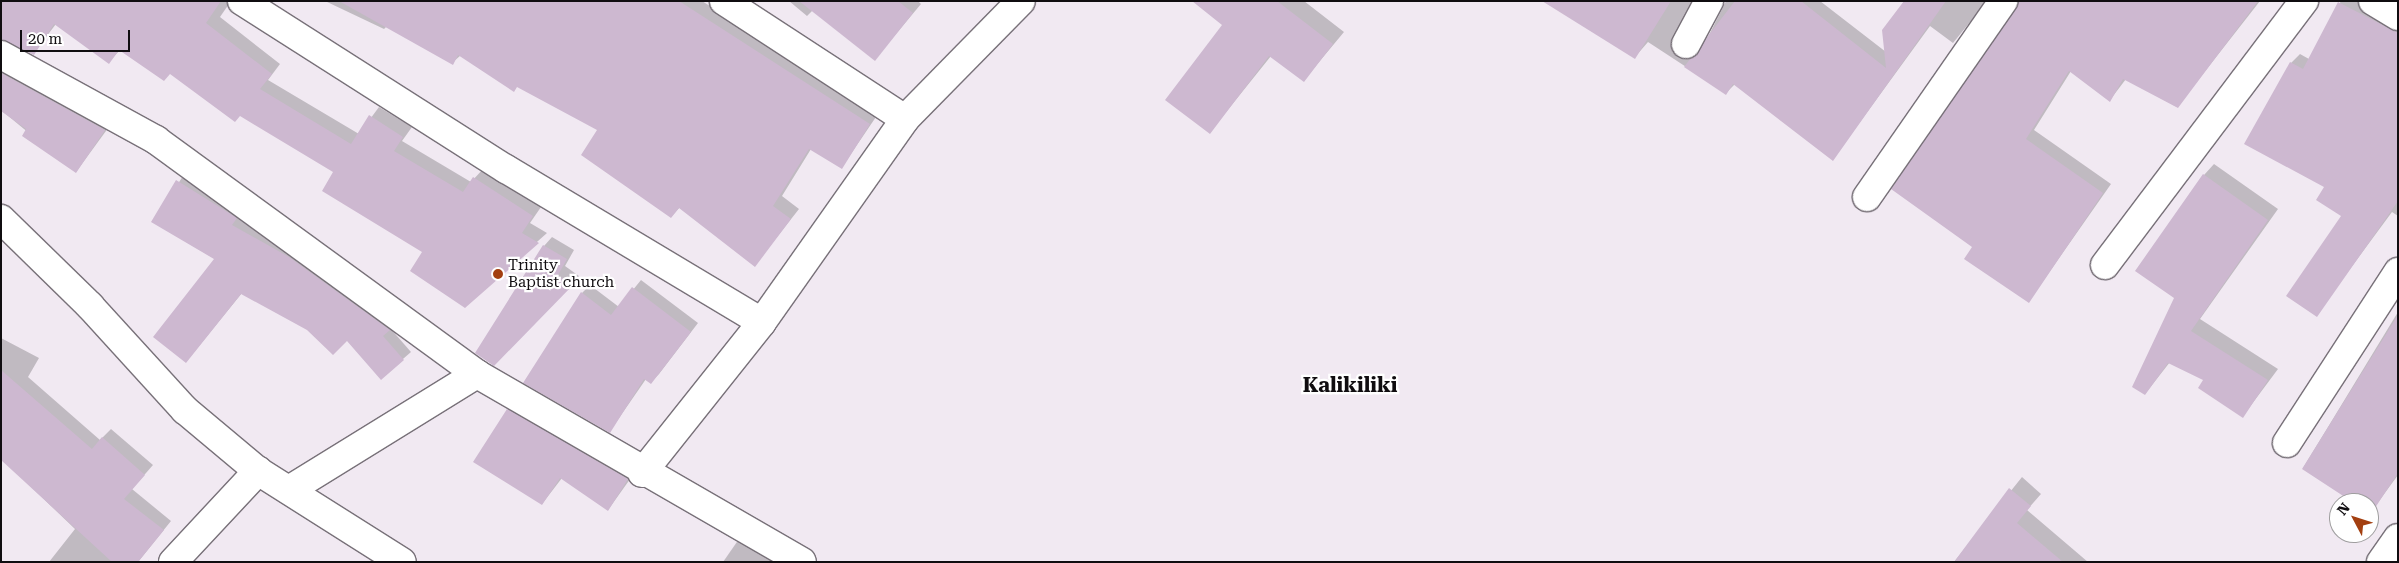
<!DOCTYPE html>
<html>
<head>
<meta charset="utf-8">
<style>
  body { margin:0 }
  #map { position:relative; width:2399px; height:563px; overflow:hidden; background:#f1e9f2; font-family:"Roboto Serif",serif }
  div>[style] { position:absolute }
  [style*='--x'] { left:calc(var(--x)*1px); top:calc(var(--y)*1px); width:calc(var(--w)*1px); rotate:calc(var(--a)*1deg) }
  .shadow>* { inset:0; background:#0003 }
  .building>* { inset:0; background:#cdb8d0 }
  .roads { filter:drop-shadow(1px 0 #787179) drop-shadow(-1px 0 #787179) drop-shadow(0 1px #787179) drop-shadow(0 -1px #787179) }
  .minor>* { height:28px; margin:-14px; padding:0 14px; transform-origin:14px; border-radius:14px; background:#fff }
  .dots>* { width:14px; height:14px; translate:-50% -50%; box-sizing:border-box; border:2px solid #fff; border-radius:50% }
  span { translate:-50% -50%; white-space:nowrap; text-align:center; line-height:1.15; -webkit-text-stroke:4.5px #fff; paint-order:stroke }
  .poi-label { font-size:15px; color:#100d10 }
  .left { translate:0 -50%; text-align:left }
  .district-label { font-size:20px; color:#100d10; font-weight:700 }
  .frame { position:absolute; inset:0; border:2px solid #100d10; pointer-events:none }
  .north { position:absolute; left:2329px; top:493px; width:50px; height:50px; box-sizing:border-box; background:#fff; border:1px solid #9f9e9f; border-radius:50%; rotate:310deg; font-size:14px; font-weight:700; line-height:20px; text-align:center; color:#100d10 }
  .north::after { content:''; display:block; margin:auto; width:18px; height:22px; background:#a33f10; clip-path:polygon(50% 0,100% 100%,50% 72%,0 100%) }
  .scale { position:absolute; left:20px; top:30px; width:110px; height:22px; box-sizing:border-box; border:2px solid #100d10; border-top:0; padding-left:6px; font-size:15px; line-height:18px; white-space:nowrap; color:#100d10; -webkit-text-stroke:4px #fff; paint-order:stroke }
</style>
</head>
<body>
<div id="map">
  <div class="shadow">
    <i style="clip-path:polygon(1px 1px,231px 1px,220px 17px,280px 64px,268px 80px,359px 134px,379px 107px,412px 127px,402px 141px,471px 182px,484px 168px,541px 207px,530px 223px,547px 233px,465px 306px,424px 252px,335px 172px,171px 73px,121px 49px,109px 62px,56px 24px,33px 54px)"></i>
    <i style="clip-path:polygon(325px 1px,702px 1px,878px 114px,842px 167px,811px 149px,782px 196px,799px 209px,755px 265px,680px 207px,671px 217px,599px 130px,461px 55px,452px 63px,387px 26px,384px 29px)"></i>
    <i style="clip-path:polygon(789px 1px,918px 1px,921px 4px,875px 59px,813px 10px,807px 16px)"></i>
    <i style="clip-path:polygon(1220px 1px,1304px 1px,1344px 32px,1304px 80px,1271px 56px,1210px 132px,1224px 25px)"></i>
    <i style="clip-path:polygon(1564px 1px,1697px 1px,1679px 34px,1703px 47px,1726px 1px,1820px 1px,1886px 52px,1904px 1px,1987px 1px,1953px 43px,1930px 26px,1833px 159px,1735px 84px,1726px 93px,1648px 42px,1635px 57px)"></i>
    <i style="clip-path:polygon(2018px 1px,2260px 1px,2177px 107px,2126px 79px,2110px 100px,2071px 71px,2034px 130px,2111px 184px,2029px 301px,1974px 246px)"></i>
    <i style="clip-path:polygon(2341px 1px,2361px 1px,2398px 21px,2398px 216px,2392px 212px,2316px 315px,2343px 215px,2326px 186px,2291px 63px,2300px 54px,2309px 59px)"></i>
    <i style="clip-path:polygon(1px 57px,114px 120px,76px 172px,1px 110px)"></i>
    <i style="clip-path:polygon(2214px 164px,2278px 209px,2200px 319px,2278px 369px,2243px 416px,2205px 379px,2170px 362px,2145px 394px,2175px 298px,2204px 175px)"></i>
    <i style="clip-path:polygon(185px 173px,390px 328px,411px 352px,381px 378px,347px 340px,308px 329px,242px 293px,186px 362px,215px 259px,153px 222px)"></i>
    <i style="clip-path:polygon(552px 237px,574px 250px,565px 266px,579px 276px,494px 364px,544px 246px)"></i>
    <i style="clip-path:polygon(641px 280px,698px 323px,659px 374px,651px 382px,646px 379px,610px 431px,582px 293px,590px 285px,619px 307px)"></i>
    <i style="clip-path:polygon(2398px 312px,2398px 475px,2371px 512px,2369px 503px,2357px 503px,2303px 468px)"></i>
    <i style="clip-path:polygon(1px 338px,39px 358px,28px 377px,100px 440px,111px 429px,153px 465px,132px 489px,171px 521px,138px 562px,49px 562px,75px 529px,3px 460px)"></i>
    <i style="clip-path:polygon(518px 399px,638px 468px,608px 510px,562px 478px,542px 504px,508px 410px)"></i>
    <i style="clip-path:polygon(2022px 477px,2041px 494px,2027px 510px,2088px 562px,1954px 562px)"></i>
    <i style="clip-path:polygon(739px 539px,774px 562px,723px 562px)"></i>
  </div>
  <div class="building">
    <i style="clip-path:polygon(1px 1px,221px 1px,206px 23px,272px 74px,260px 89px,351px 144px,369px 115px,403px 137px,394px 151px,463px 192px,473px 177px,533px 216px,522px 233px,539px 243px,465px 308px,410px 271px,422px 252px,322px 191px,333px 172px,240px 116px,235px 122px,170px 74px,164px 81px,119px 50px,109px 64px,54px 24px,34px 55px,1px 39px)"></i>
    <i style="clip-path:polygon(339px 1px,679px 1px,870px 124px,842px 169px,809px 149px,773px 206px,791px 219px,755px 267px,679px 208px,671px 218px,581px 155px,597px 130px,517px 87px,514px 92px,458px 55px,453px 65px)"></i>
    <i style="clip-path:polygon(799px 1px,898px 1px,913px 13px,875px 61px)"></i>
    <i style="clip-path:polygon(1192px 1px,1277px 1px,1333px 44px,1304px 82px,1269px 56px,1210px 134px,1165px 100px,1222px 25px)"></i>
    <i style="clip-path:polygon(1542px 1px,1671px 1px,1635px 59px)"></i>
    <i style="clip-path:polygon(1735px 1px,1801px 1px,1886px 68px,1882px 30px,1904px 1px,1946px 1px,1833px 161px,1733px 84px,1726px 95px,1684px 67px)"></i>
    <i style="clip-path:polygon(2020px 1px,2258px 1px,2178px 108px,2123px 79px,2110px 102px,2069px 71px,2026px 139px,2103px 193px,2029px 303px,1964px 259px,1972px 247px,1891px 189px)"></i>
    <i style="clip-path:polygon(2338px 2px,2398px 33px,2398px 201px,2317px 317px,2286px 296px,2341px 216px,2316px 200px,2324px 187px,2244px 144px,2290px 62px,2303px 69px)"></i>
    <i style="clip-path:polygon(1px 73px,105px 130px,76px 173px,22px 136px,26px 129px,1px 111px)"></i>
    <i style="clip-path:polygon(2203px 174px,2268px 220px,2191px 331px,2268px 380px,2243px 418px,2198px 388px,2203px 380px,2168px 363px,2145px 395px,2132px 387px,2174px 298px,2135px 271px)"></i>
    <i style="clip-path:polygon(176px 180px,237px 218px,232px 225px,289px 257px,390px 330px,383px 336px,404px 360px,381px 380px,347px 341px,333px 355px,307px 330px,241px 294px,186px 363px,153px 337px,214px 259px,151px 222px)"></i>
    <i style="clip-path:polygon(543px 245px,567px 259px,558px 275px,572px 286px,494px 366px,475px 353px)"></i>
    <i style="clip-path:polygon(632px 287px,691px 332px,651px 384px,644px 379px,610px 433px,523px 383px,581px 292px,611px 315px)"></i>
    <i style="clip-path:polygon(2398px 315px,2398px 473px,2371px 514px,2369px 503px,2354px 503px,2302px 469px)"></i>
    <i style="clip-path:polygon(1px 370px,92px 449px,102px 437px,145px 475px,124px 499px,164px 530px,138px 562px,112px 562px,1px 460px)"></i>
    <i style="clip-path:polygon(507px 409px,628px 479px,608px 511px,560px 478px,542px 505px,473px 462px)"></i>
    <i style="clip-path:polygon(2009px 488px,2031px 506px,2017px 523px,2063px 562px,1954px 562px)"></i>
  </div>
  <div class="roads">
    <div class="minor">
      <i style="--x:242;--y:1;--w:313;--a:32.5"></i>
      <i style="--x:506;--y:169;--w:298;--a:30.9"></i>
      <i style="--x:724;--y:1;--w:216;--a:33.1"></i>
      <i style="--x:2373;--y:1;--w:29;--a:31"></i>
      <i style="--x:1686;--y:44;--w:49;--a:-61.9"></i>
      <i style="--x:1;--y:55;--w:177;--a:28.7"></i>
      <i style="--x:156;--y:140;--w:397;--a:36.1"></i>
      <i style="--x:477;--y:374;--w:375;--a:30"></i>
      <i style="--x:1867;--y:197;--w:239;--a:-55.2"></i>
      <i style="--x:1;--y:219;--w:124;--a:44.3"></i>
      <i style="--x:90;--y:306;--w:141;--a:47.6"></i>
      <i style="--x:185;--y:410;--w:95;--a:39.9"></i>
      <i style="--x:258;--y:471;--w:170;--a:32.3"></i>
      <i style="--x:2105;--y:265;--w:331;--a:-53"></i>
      <i style="--x:2287;--y:443;--w:204;--a:-57"></i>
      <i style="--x:642;--y:473;--w:193;--a:-51.5"></i>
      <i style="--x:762;--y:322;--w:248;--a:-54.8"></i>
      <i style="--x:905;--y:119;--w:165;--a:-45.5"></i>
      <i style="--x:289;--y:490;--w:221;--a:-31.7"></i>
      <i style="--x:173;--y:562;--w:125;--a:-47"></i>
      <i style="--x:2381;--y:562;--w:29;--a:-55"></i>
    </div>
  </div>
  <div class="dots">
    <i style="left:498px;top:274px;background:#a33f10"></i>
  </div>
  <div class="poi-label">
    <span class="left" style="left:508px;top:274px">Trinity<br>Baptist church</span>
  </div>
  <div class="district-label">
    <span style="left:1350px;top:385px">Kalikiliki</span>
  </div>
  <div class="frame"></div>
  <div class="north">N</div>
  <div class="scale">20 m</div>
</div>
</body>
</html>
